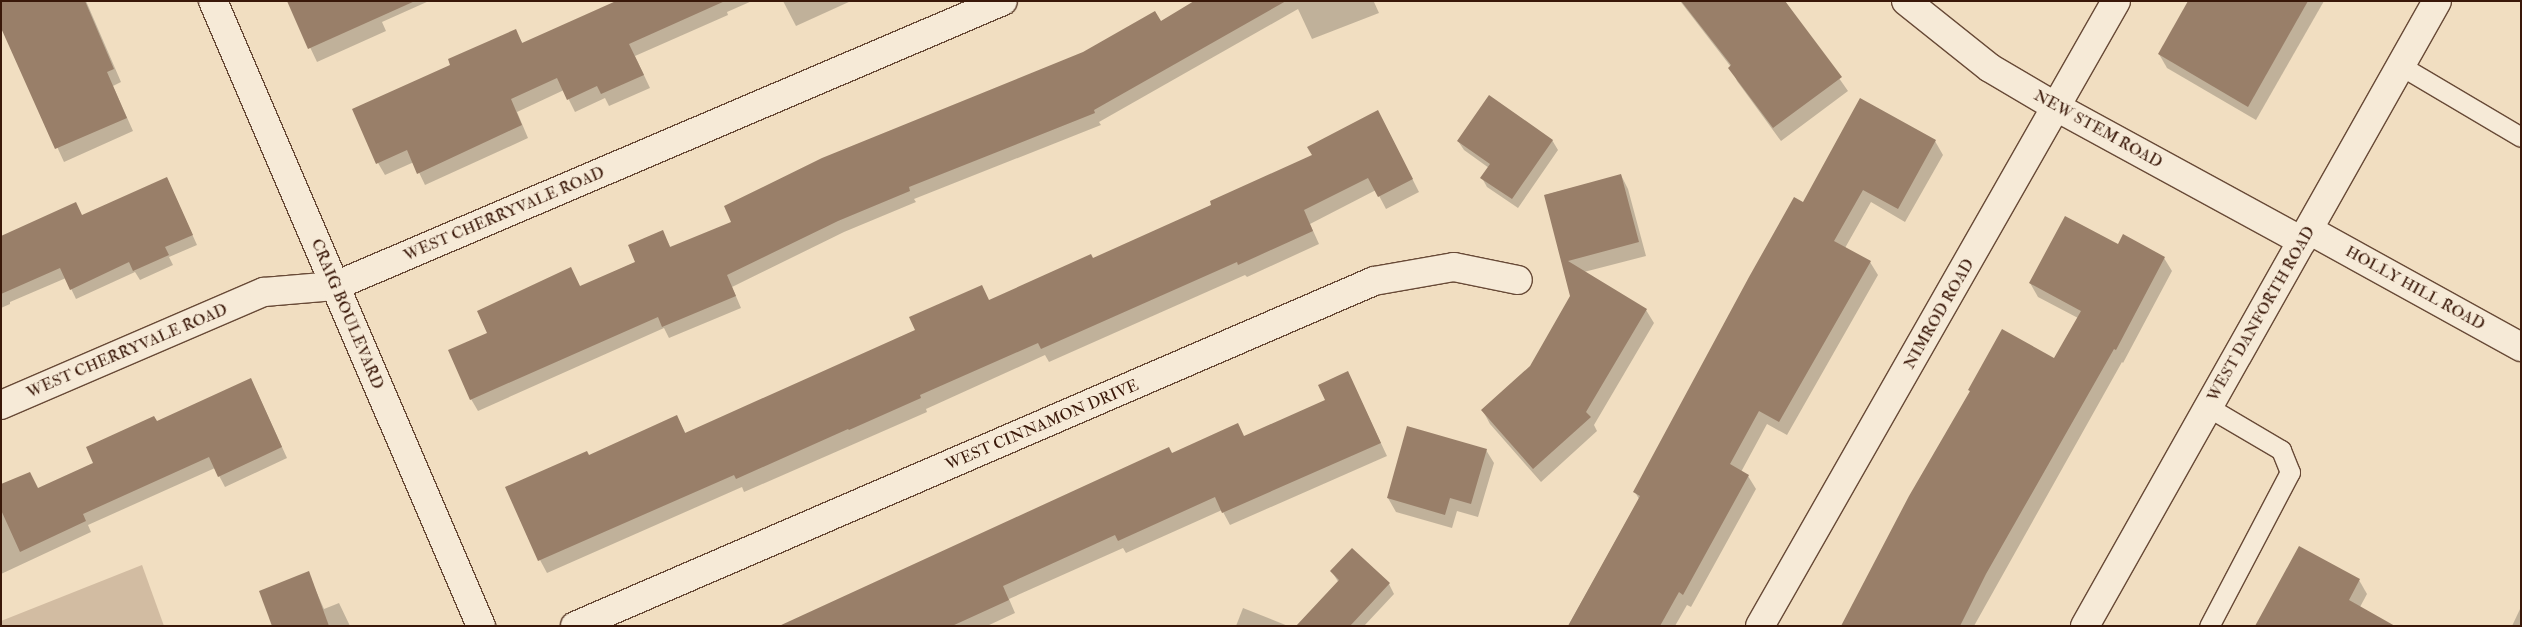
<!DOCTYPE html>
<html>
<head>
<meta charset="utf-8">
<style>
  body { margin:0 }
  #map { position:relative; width:2522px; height:627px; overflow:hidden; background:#f1dec1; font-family:"IM FELL Double Pica",serif }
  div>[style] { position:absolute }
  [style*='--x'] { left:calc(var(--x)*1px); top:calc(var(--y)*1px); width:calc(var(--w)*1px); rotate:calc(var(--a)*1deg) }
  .green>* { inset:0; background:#d2bca2 }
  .shadow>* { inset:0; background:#0003 }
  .building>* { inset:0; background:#997f69 }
  .roads { filter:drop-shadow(1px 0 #684a37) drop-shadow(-1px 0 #684a37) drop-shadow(0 1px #684a37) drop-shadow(0 -1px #684a37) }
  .lane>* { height:19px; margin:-9.5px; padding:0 9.5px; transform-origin:9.5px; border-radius:9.5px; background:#f6ead7 }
  .street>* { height:28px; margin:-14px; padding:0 14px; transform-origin:14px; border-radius:14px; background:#f6ead7 }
  .secondary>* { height:28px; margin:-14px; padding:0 14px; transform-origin:14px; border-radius:14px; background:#f6ead7 }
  span { translate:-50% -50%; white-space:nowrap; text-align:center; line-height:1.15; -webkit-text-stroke:4px #f6ead7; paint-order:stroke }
  .street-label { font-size:16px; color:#3a1809 }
  .frame { position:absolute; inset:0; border:2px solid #3a1809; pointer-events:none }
</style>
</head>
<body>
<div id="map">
  <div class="green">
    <i style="clip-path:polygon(142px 565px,164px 626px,1px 626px,1px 621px)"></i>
  </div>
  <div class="shadow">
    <i style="clip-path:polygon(1px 1px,86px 1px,121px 82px,113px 86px,133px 131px,64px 162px,1px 25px)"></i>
    <i style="clip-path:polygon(288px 1px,429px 1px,382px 22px,386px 31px,317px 62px)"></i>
    <i style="clip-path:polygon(619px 1px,752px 1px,727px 12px,728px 15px,635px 56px,650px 88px,609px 106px,605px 98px,575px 112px,564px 90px,517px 112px,528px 138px,425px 185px,414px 162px,385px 175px,378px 163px,452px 66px,515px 30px,523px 44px)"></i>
    <i style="clip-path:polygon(783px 1px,851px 1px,796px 26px)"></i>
    <i style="clip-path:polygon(1197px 1px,1377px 1px,1374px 2px,1379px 13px,1312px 39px,1298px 9px,1099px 122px,1101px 125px,914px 199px,916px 202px,844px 232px,732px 287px,741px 308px,669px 338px,664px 328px,478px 411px,471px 399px,488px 333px,570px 268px,580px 287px,636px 262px,662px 231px,671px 248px,733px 222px,1160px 22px)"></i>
    <i style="clip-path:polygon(1680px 1px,1785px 1px,1848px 91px,1781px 141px,1737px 81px,1731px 67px)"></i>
    <i style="clip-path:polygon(2258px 1px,2324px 1px,2256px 120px,2167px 68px,2159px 54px)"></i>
    <i style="clip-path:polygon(1385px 125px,1419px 192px,1386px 209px,1376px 190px,1310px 224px,1319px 244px,1247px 277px,1245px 275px,1049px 362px,1045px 355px,926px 409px,927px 412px,744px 492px,742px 487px,547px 573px,540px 560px,507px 488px,589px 457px,677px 417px,686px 434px,990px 301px,1093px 260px)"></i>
    <i style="clip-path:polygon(1552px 140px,1558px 150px,1518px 208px,1487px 187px,1482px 178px,1489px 168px,1464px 150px,1458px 141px)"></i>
    <i style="clip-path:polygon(1935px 141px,1943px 155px,1905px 222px,1871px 202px,1845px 248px,1870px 262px,1878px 275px,1787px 435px,1767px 424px,1741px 472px,1748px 476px,1756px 489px,1691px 607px,1687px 605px,1675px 626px,1568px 626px,1639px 499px,1635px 492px,1803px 203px)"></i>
    <i style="clip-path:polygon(1621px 175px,1628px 189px,1646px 256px,1584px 272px,1646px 310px,1654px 323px,1594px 425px,1597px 431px,1541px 482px,1490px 424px,1483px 411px,1531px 367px,1572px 297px,1545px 195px)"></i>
    <i style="clip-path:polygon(167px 178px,197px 245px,169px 257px,173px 265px,140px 280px,135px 272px,76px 299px,66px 278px,10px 302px,10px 304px,1px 308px,1px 245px,82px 216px)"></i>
    <i style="clip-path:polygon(2118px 246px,2164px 258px,2172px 271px,2123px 363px,2122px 362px,1974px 626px,1843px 626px,1971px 393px,1969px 390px,2055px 360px,2078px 318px,2038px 297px,2030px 283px)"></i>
    <i style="clip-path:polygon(1348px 373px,1387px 456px,1230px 525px,1222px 510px,1126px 553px,1123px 548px,1009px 599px,1015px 613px,987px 626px,782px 626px,1173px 454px,1245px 437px,1326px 401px)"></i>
    <i style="clip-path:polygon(251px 379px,287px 458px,225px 487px,215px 468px,88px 525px,91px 532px,1px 574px,1px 486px,38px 489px,94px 464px,157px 422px)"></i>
    <i style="clip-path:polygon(1486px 450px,1494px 463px,1478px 517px,1457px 511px,1452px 528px,1396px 512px,1388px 498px)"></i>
    <i style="clip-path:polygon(1332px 572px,1389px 584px,1394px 594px,1364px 626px,1309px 626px,1339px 583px)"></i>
    <i style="clip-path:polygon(308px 573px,324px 609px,339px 603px,350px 626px,273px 626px)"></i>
    <i style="clip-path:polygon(2359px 580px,2367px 594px,2360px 607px,2256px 626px)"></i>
    <i style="clip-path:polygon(2521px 607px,2521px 626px,2512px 626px)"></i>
    <i style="clip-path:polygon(1243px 608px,1288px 626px,1236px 626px)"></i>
  </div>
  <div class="building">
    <i style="clip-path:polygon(1px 1px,85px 1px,114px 69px,107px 72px,127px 118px,55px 149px,1px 28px)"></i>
    <i style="clip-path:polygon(287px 1px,415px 1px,308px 49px)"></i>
    <i style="clip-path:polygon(616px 1px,725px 1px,629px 44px,644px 75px,601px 94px,597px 86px,567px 100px,557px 78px,511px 99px,522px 125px,417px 174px,407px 150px,376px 164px,352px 109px,450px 65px,448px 59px,516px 29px,522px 43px)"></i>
    <i style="clip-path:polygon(1194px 1px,1286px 1px,1094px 110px,1095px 113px,909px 187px,910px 191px,838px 221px,727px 275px,736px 296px,662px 327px,658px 317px,470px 400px,448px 350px,487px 333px,477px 311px,571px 267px,580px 286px,635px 262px,628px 245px,663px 230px,670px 247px,731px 222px,724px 206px,822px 158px,1083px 52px,1155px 11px,1161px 21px)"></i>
    <i style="clip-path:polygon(1681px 1px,1785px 1px,1842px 77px,1773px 128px,1728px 68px,1731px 65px)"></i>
    <i style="clip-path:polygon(2188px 1px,2308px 1px,2248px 107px,2158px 54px)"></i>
    <i style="clip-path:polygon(1489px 95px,1553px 140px,1512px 199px,1480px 178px,1490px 164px,1457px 141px)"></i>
    <i style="clip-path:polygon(1860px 98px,1936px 140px,1898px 209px,1863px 190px,1834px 241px,1871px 261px,1779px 422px,1759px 411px,1730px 464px,1749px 475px,1683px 595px,1679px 592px,1660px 626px,1568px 626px,1640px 496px,1633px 492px,1749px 277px,1794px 197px,1803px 202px)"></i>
    <i style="clip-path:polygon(1378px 110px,1413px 179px,1378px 197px,1368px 178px,1304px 210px,1313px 231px,1238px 265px,1237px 262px,1041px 349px,1038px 343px,920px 395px,921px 398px,849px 430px,848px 429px,736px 479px,734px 475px,538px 561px,505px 487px,587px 451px,589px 455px,677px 415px,685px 433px,915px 330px,909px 317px,982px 285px,989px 300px,1091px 254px,1093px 258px,1211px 205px,1210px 201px,1312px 155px,1307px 147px)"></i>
    <i style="clip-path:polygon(1621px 174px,1639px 242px,1568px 261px,1647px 309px,1586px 412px,1591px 417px,1533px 469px,1481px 410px,1530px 366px,1570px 296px,1544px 195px)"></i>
    <i style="clip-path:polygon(167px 177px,193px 235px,165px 247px,169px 255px,133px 271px,129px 262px,70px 290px,60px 268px,1px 294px,1px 236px,76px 202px,82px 215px)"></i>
    <i style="clip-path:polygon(2065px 216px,2118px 244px,2123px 234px,2165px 257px,2116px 350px,2114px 349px,1986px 574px,1960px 626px,1841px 626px,1909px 496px,1970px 391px,1968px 390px,2002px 329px,2054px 358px,2081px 311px,2029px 283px)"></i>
    <i style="clip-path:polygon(1348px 371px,1381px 443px,1222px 513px,1215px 497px,1118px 541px,1115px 535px,1003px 586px,1009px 600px,952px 626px,779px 626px,1169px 447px,1172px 453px,1238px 423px,1244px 436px,1325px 400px,1318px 385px)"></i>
    <i style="clip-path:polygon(251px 378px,282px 447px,218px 477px,209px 457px,83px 514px,86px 521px,20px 552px,1px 510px,1px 484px,30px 472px,38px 488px,93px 463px,86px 447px,154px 416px,157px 421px)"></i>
    <i style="clip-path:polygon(1407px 426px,1487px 449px,1471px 504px,1450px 498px,1445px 515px,1387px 498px)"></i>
    <i style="clip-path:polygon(2299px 546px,2360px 579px,2349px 600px,2395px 626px,2255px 626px)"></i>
    <i style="clip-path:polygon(1352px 548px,1390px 583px,1350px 626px,1296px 626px,1339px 580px,1330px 571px)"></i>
    <i style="clip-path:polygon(309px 571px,329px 626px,272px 626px,259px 591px)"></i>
  </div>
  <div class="roads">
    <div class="lane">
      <i style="--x:2401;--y:66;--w:139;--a:30.6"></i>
      <i style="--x:2208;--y:407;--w:85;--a:30.5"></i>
      <i style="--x:2281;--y:450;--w:24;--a:68"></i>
      <i style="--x:2290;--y:472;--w:174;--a:117.7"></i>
    </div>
    <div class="street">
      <i style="--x:213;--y:1;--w:680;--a:66.79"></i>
      <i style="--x:1906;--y:1;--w:107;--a:38.6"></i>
      <i style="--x:1990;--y:68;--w:79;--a:30.5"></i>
      <i style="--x:2058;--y:108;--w:278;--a:28.6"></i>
      <i style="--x:2309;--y:230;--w:242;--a:28.9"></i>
      <i style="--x:1;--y:405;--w:286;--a:-23.3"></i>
      <i style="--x:264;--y:292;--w:71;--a:-4.8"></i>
      <i style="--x:335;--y:286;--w:726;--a:-23.11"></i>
      <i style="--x:575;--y:626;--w:870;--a:-23.35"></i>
      <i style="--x:1374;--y:281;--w:81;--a:-9.9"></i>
      <i style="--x:1454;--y:267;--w:65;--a:11.5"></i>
      <i style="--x:1760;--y:626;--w:719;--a:-60.33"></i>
    </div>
    <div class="secondary">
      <i style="--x:2085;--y:626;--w:717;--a:-60.61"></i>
    </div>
  </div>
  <div class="street-label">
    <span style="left:2098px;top:129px;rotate:29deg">NEW STEM ROAD</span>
    <span style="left:504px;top:214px;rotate:-23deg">WEST CHERRYVALE ROAD</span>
    <span style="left:2415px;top:288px;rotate:29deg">HOLLY HILL ROAD</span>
    <span style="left:347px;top:314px;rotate:67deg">CRAIG BOULEVARD</span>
    <span style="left:1939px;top:314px;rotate:-60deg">NIMROD ROAD</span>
    <span style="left:2261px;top:314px;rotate:-60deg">WEST DANFORTH ROAD</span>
    <span style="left:127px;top:351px;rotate:-23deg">WEST CHERRYVALE ROAD</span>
    <span style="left:1042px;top:425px;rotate:-23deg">WEST CINNAMON DRIVE</span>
  </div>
  <div class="frame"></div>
</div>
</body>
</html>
